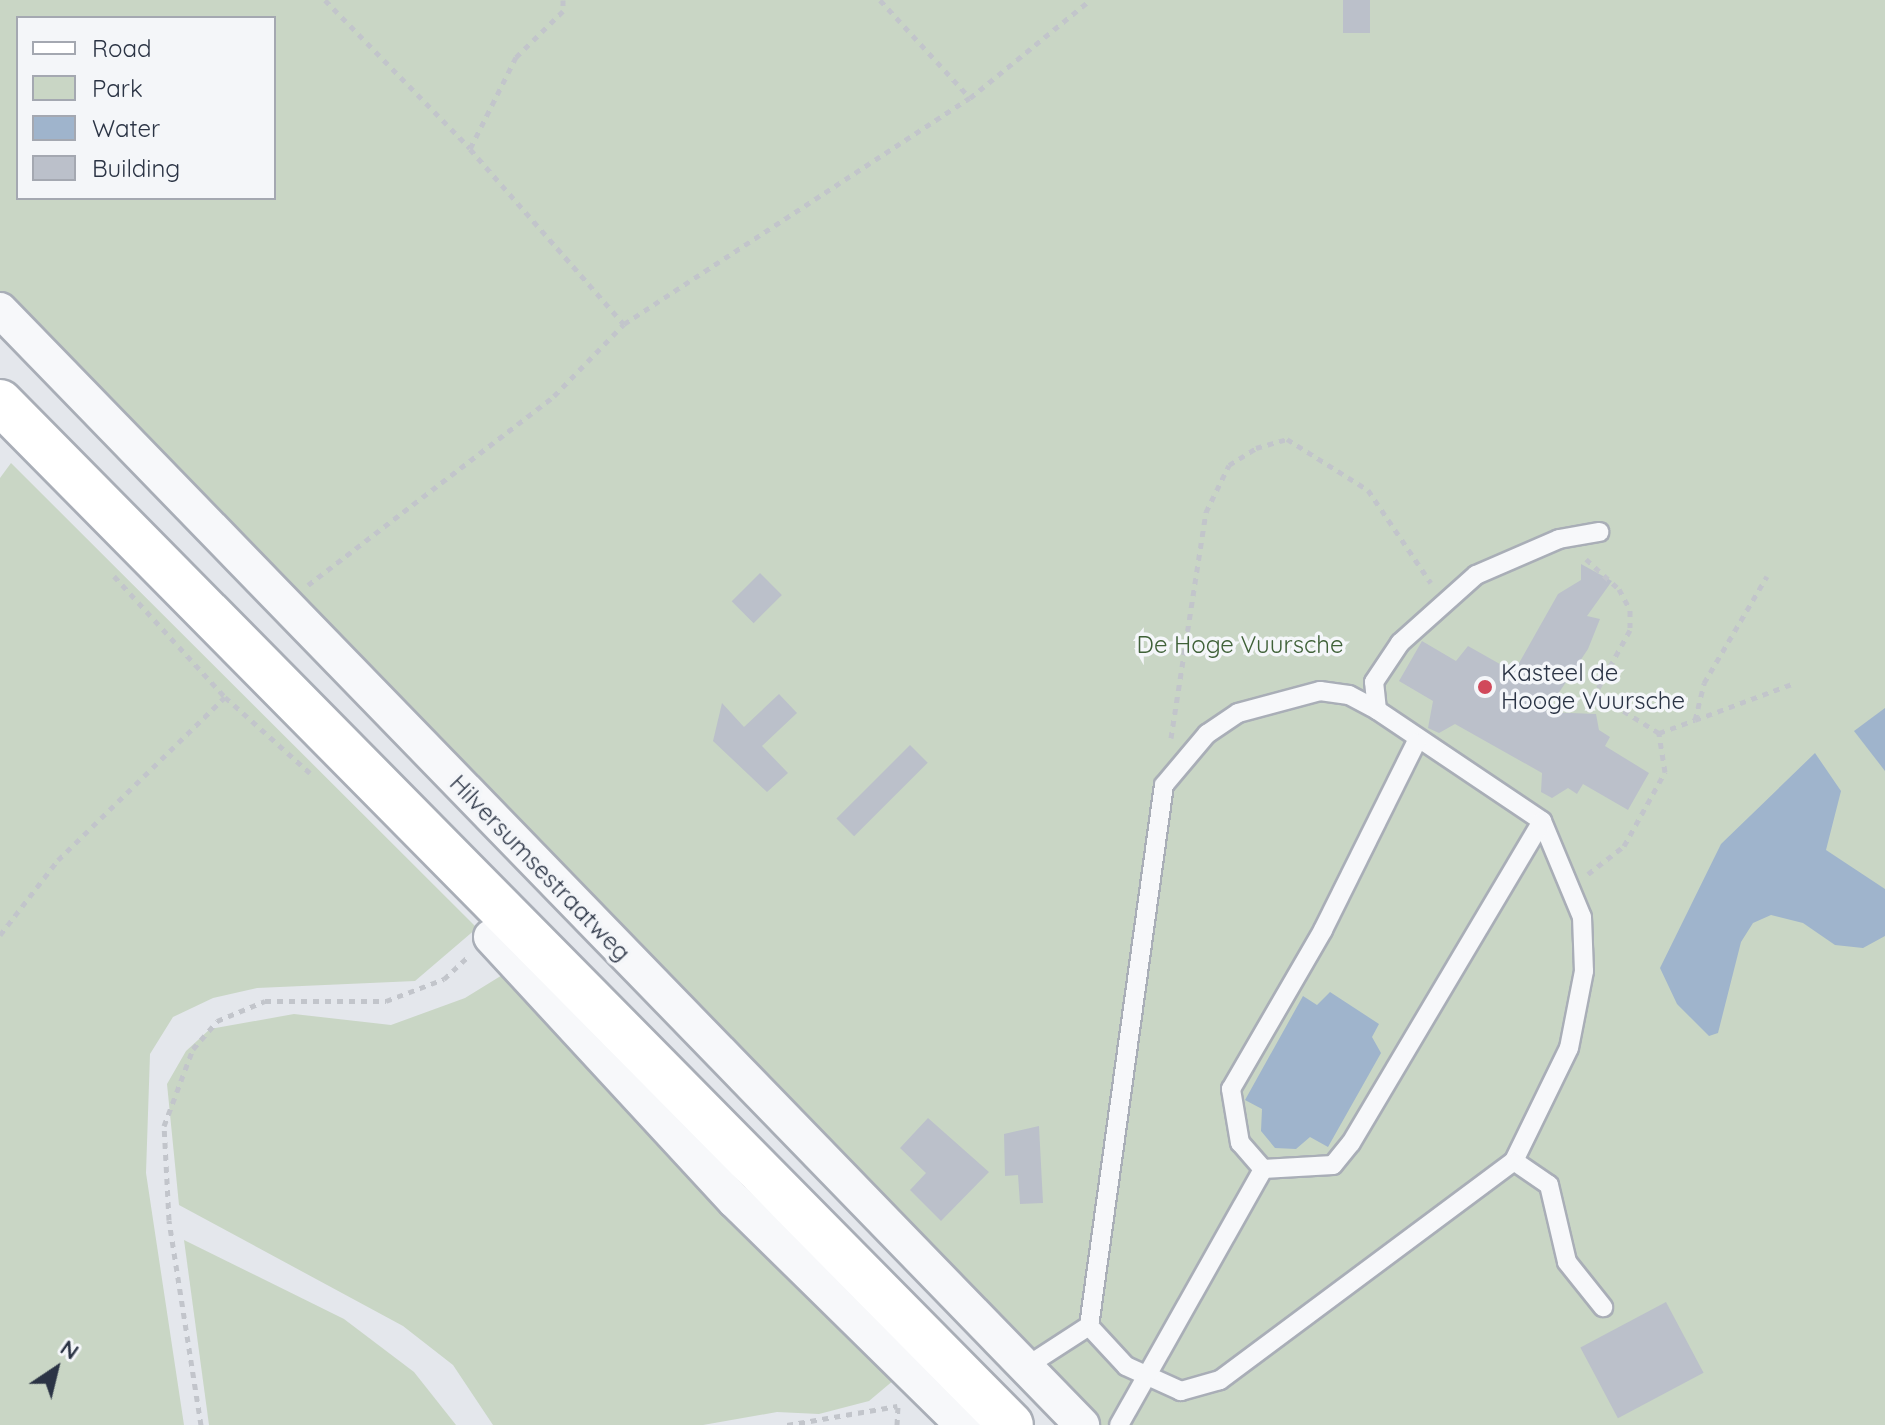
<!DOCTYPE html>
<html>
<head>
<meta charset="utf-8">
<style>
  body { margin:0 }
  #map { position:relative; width:1885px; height:1425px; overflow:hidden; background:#e4e7ec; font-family:Quicksand,sans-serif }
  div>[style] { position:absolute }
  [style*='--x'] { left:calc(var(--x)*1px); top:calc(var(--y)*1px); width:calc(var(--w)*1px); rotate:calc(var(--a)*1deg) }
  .green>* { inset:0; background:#c9d6c5 }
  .water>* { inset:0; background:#9fb4cc }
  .building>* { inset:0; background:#bbc0ca; transform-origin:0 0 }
  .path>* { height:5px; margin-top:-2.5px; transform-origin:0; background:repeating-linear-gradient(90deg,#c2c5cb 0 6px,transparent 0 12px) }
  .roads { filter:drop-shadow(2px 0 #a9aeb7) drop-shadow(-2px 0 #a9aeb7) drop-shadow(0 2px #a9aeb7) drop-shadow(0 -2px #a9aeb7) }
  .lane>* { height:18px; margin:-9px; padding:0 9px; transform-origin:9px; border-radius:9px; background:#f7f8fa }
  .street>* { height:34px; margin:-17px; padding:0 17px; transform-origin:17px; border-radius:17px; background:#f7f8fa }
  .primary>* { height:44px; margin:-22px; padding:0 22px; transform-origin:22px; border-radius:22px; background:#fff }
  .dots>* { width:22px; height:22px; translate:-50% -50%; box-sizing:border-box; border:4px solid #f4f6f9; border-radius:50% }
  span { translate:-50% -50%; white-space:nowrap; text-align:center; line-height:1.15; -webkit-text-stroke:7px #f4f6f9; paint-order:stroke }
  .park-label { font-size:24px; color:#3f6138 }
  .poi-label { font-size:24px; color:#2b3445 }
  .left { translate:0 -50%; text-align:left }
  .street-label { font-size:24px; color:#2b3445 }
  .legend { position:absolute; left:16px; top:16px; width:260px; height:184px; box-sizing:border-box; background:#f4f6f9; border:2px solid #a4a8b1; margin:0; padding:10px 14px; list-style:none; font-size:24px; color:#2b3445 }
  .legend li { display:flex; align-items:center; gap:16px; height:40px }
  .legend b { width:40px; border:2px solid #a4a8b1 }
  .north { position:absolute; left:16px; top:1329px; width:80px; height:80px; -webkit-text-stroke:6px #f4f6f9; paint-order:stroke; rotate:35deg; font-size:22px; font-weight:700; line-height:32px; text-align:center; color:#2b3445 }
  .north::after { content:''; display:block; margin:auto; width:28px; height:36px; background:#2b3445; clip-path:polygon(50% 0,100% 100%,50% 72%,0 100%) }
</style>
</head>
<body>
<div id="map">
  <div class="green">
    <i style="clip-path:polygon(evenodd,0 0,1885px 0,1885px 1425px,1099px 1425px,0 300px,0 0,18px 18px,274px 18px,274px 198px,18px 198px,18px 18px)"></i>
    <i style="clip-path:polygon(11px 463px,477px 928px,415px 981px,257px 988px,213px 998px,173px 1017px,150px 1054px,146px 1173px,184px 1425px,0 1425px,0 478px)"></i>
    <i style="clip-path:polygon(517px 966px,907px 1369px,869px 1401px,819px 1414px,777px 1412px,703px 1425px,493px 1425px,453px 1365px,403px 1326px,179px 1205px,167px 1084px,186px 1051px,210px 1029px,294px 1014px,391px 1025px,465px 998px)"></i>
    <i style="clip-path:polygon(184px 1240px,344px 1319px,414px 1372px,456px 1425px,209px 1425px)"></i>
  </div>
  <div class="water">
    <i style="clip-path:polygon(1885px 708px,1885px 771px,1854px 731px)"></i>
    <i style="clip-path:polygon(1815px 753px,1841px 791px,1826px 850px,1885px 889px,1885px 936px,1863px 948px,1835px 945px,1803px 923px,1771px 915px,1753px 923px,1741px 942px,1718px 1033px,1709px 1036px,1677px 1004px,1660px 968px,1721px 844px)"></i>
    <i style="clip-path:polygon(1330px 992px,1379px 1024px,1372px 1037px,1381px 1053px,1328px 1147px,1310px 1137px,1296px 1149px,1275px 1148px,1261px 1131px,1262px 1109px,1245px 1100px,1303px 996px,1317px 1005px)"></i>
  </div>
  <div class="building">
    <i style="left:1343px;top:0;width:27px;height:33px"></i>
    <i style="clip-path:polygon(1581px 564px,1612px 581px,1587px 616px,1600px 619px,1588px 649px,1546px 712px,1596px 714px,1599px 730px,1610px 737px,1605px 746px,1649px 773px,1628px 810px,1583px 784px,1577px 794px,1568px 788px,1552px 798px,1541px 792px,1542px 773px,1455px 724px,1439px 733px,1428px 728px,1433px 701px,1399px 681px,1422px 641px,1456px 661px,1468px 646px,1514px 672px,1558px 594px,1581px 580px)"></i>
    <i style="left:760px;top:573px;width:31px;height:40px;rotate:45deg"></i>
    <i style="clip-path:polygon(779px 694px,797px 713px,762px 746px,788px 773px,767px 792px,713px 741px,722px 703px,744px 727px)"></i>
    <i style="left:910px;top:745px;width:25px;height:104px;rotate:45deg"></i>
    <i style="clip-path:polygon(928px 1118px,989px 1172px,941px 1221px,910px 1190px,926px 1173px,900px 1148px)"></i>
    <i style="clip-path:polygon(1039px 1126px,1043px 1203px,1020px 1204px,1018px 1175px,1005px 1176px,1004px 1134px)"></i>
    <i style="left:1666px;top:1302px;width:80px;height:97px;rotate:62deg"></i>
  </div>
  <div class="path">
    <i style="--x:325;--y:0;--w:207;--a:45.6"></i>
    <i style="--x:563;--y:0;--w:11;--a:90"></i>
    <i style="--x:563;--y:11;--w:66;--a:135.6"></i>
    <i style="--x:516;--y:57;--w:103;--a:116.6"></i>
    <i style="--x:470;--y:149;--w:233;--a:48.7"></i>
    <i style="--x:880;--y:0;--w:133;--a:47.4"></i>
    <i style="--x:1586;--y:559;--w:45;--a:42.3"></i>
    <i style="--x:1619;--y:589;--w:24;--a:62"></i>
    <i style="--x:1630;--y:610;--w:20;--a:90"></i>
    <i style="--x:1630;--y:630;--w:79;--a:118.8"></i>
    <i style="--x:114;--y:576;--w:164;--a:47.5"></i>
    <i style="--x:225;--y:697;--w:114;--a:41.8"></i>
    <i style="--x:308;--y:585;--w:310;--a:-37.5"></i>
    <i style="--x:554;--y:396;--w:100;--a:-45.8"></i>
    <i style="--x:624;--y:324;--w:413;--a:-33.2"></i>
    <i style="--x:970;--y:98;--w:155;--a:-39.2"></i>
    <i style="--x:1695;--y:720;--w:103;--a:-20.4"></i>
    <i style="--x:1659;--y:733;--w:38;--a:-20"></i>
    <i style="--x:1695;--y:720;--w:38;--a:-76"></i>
    <i style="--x:1704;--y:683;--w:124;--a:-59.5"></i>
    <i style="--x:1171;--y:738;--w:229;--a:-81.2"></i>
    <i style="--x:1206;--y:512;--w:52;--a:-63.9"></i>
    <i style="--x:1229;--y:465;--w:32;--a:-32"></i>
    <i style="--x:1256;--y:448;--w:32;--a:-16"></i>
    <i style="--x:1287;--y:439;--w:96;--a:32.2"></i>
    <i style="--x:1368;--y:490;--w:112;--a:55.9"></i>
    <i style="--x:1588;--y:874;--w:46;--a:-37.9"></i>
    <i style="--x:1624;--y:846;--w:85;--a:-61"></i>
    <i style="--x:1665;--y:772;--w:39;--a:-99"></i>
    <i style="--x:1659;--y:733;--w:75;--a:-148"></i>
    <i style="--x:0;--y:935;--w:95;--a:-52.3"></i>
    <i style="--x:58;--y:860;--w:233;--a:-44.3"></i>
    <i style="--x:201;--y:1425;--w:207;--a:-98.9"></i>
    <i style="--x:169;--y:1220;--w:94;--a:-93"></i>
    <i style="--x:164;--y:1126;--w:82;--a:-69.4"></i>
    <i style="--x:193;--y:1049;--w:37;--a:-49"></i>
    <i style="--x:217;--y:1021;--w:52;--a:-22.6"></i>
    <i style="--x:265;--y:1001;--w:121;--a:0"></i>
    <i style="--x:386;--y:1001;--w:62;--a:-20.8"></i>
    <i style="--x:444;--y:979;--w:33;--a:-43"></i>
    <i style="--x:787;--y:1425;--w:112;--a:-9.8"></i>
    <i style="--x:897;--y:1425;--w:19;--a:-87"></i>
  </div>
  <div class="roads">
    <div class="lane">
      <i style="--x:1320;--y:691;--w:29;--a:8"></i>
      <i style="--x:1349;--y:695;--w:32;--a:28"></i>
      <i style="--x:1377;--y:710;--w:199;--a:33.9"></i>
      <i style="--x:1542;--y:821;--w:104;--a:67.4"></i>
      <i style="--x:1582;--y:917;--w:54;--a:87.9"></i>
      <i style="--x:1584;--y:971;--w:78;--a:101"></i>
      <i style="--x:1569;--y:1048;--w:126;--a:116"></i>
      <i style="--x:1514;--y:1161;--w:367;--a:143.3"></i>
      <i style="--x:1220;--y:1380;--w:41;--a:164.2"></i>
      <i style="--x:1181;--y:1391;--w:60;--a:-155.6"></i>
      <i style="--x:1126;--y:1366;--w:54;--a:-132.8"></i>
      <i style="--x:1089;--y:1326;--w:546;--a:-82.11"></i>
      <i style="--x:1164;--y:785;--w:67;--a:-49.9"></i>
      <i style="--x:1207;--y:734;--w:37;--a:-34"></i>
      <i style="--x:1238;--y:713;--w:85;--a:-15"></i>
      <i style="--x:1377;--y:710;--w:28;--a:-96"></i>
      <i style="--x:1374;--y:682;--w:47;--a:-56.3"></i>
      <i style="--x:1400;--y:643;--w:102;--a:-41.8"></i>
      <i style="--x:1476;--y:575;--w:90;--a:-23.4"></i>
      <i style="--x:1559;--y:539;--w:41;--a:-9.9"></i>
      <i style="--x:1514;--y:1161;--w:42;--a:34.4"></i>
      <i style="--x:1549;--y:1185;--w:79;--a:76.8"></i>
      <i style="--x:1567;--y:1262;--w:58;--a:51.3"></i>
      <i style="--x:1263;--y:1169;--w:35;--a:-131"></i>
      <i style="--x:1240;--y:1143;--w:55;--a:-99.5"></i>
      <i style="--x:1231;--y:1089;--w:184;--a:-59.9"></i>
      <i style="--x:1323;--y:930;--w:209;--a:-63.6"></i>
      <i style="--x:1024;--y:1368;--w:77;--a:-32.9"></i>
      <i style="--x:1119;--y:1425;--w:294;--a:-60.6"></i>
      <i style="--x:1263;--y:1169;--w:70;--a:-3.3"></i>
      <i style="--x:1333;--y:1165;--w:28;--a:-51"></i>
      <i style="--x:1351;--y:1143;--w:374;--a:-59.3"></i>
    </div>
    <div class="street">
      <i style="--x:0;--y:310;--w:1554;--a:45.86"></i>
      <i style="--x:491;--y:937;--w:359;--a:47.3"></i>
      <i style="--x:735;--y:1201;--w:320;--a:44.5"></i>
    </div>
    <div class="primary">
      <i style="--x:0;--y:402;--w:1438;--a:45.34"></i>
    </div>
  </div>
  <div class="dots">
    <i style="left:1485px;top:687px;background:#d1495b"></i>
  </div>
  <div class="park-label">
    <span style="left:1240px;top:645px">De Hoge Vuursche</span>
  </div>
  <div class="poi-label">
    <span class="left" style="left:1501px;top:687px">Kasteel de<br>Hooge Vuursche</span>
  </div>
  <div class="street-label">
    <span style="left:540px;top:868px;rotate:46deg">Hilversumsestraatweg</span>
  </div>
  <ul class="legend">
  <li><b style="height:10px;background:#fff"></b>Road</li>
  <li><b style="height:22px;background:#c9d6c5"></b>Park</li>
  <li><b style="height:22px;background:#9fb4cc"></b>Water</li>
  <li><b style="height:22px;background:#bbc0ca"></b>Building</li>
  </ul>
  <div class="north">N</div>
</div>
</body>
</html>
